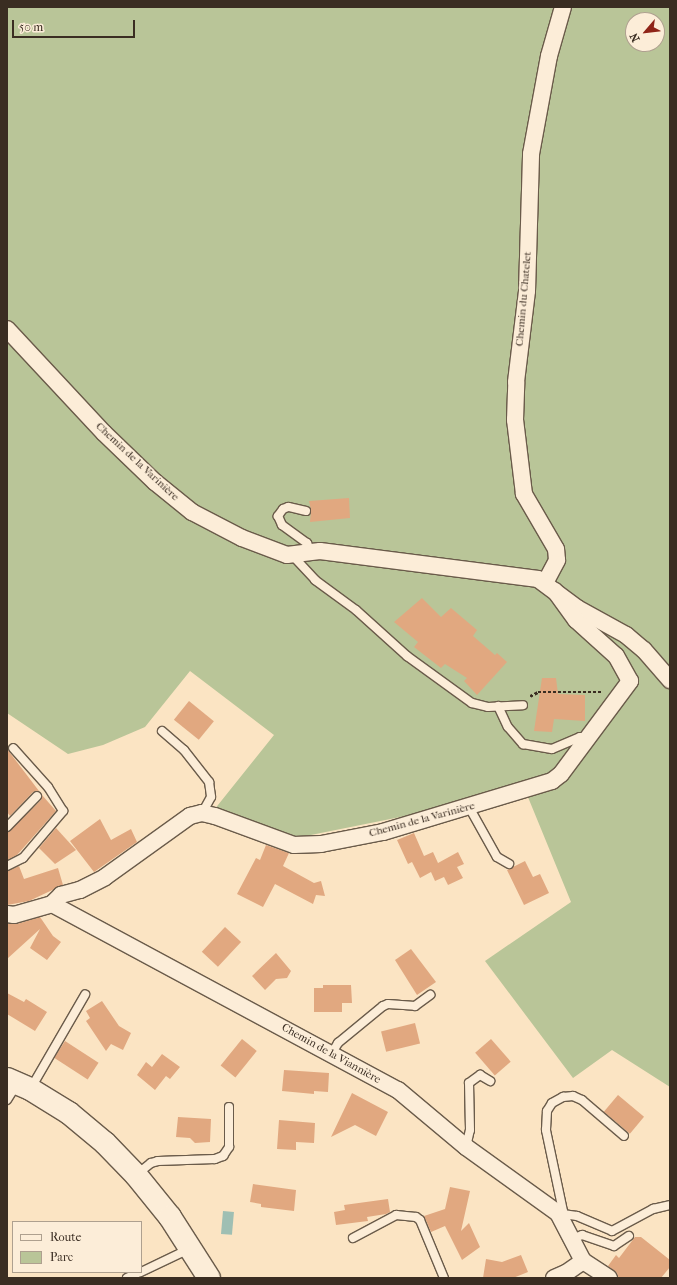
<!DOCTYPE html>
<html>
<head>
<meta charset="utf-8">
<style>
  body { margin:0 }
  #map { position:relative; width:677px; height:1285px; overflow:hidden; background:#fbe4c3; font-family:"IM FELL French Canon",serif }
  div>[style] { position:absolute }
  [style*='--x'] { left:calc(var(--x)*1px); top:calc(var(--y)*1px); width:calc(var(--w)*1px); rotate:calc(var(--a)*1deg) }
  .green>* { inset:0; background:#b9c598 }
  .water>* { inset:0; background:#9fbfb3; transform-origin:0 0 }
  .building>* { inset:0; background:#e1a880; transform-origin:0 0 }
  .path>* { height:2.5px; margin-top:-1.25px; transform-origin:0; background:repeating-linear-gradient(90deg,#3a2d22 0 3px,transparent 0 5px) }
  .roads { filter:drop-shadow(1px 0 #6a5b4a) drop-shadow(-1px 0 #6a5b4a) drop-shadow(0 1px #6a5b4a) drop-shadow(0 -1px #6a5b4a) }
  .lane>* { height:8px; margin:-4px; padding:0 4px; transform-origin:4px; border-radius:4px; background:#fcedd8 }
  .street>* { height:16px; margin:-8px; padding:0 8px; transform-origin:8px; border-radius:8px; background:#fcedd8 }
  .secondary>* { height:22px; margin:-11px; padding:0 11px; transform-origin:11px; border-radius:11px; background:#fcedd8 }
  span { translate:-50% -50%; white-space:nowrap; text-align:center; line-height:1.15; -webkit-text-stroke:3px #fcedd8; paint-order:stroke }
  .street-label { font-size:11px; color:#3a2d22 }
  .frame { position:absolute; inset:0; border:8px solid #3a2d22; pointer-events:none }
  .legend { position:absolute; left:12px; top:1221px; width:130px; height:52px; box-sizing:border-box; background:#fcedd8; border:1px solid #aea08f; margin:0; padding:5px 7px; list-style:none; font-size:12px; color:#3a2d22 }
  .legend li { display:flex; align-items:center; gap:8px; height:20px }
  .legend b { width:20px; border:1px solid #aea08f }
  .north { position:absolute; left:625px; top:12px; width:40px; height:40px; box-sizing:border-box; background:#fcedd8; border:1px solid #aea08f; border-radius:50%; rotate:242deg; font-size:11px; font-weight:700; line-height:16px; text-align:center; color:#3a2d22 }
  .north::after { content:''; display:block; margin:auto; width:14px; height:18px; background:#8f2418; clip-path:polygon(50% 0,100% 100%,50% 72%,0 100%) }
  .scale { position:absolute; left:12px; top:20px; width:123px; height:18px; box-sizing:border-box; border:2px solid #3a2d22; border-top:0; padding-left:5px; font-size:12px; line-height:14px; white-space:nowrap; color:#3a2d22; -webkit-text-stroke:3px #fcedd8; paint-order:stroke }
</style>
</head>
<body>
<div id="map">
  <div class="green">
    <i style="clip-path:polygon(evenodd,7px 7px,670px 7px,670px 1087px,612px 1050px,573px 1078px,485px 961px,571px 902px,523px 785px,450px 807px,291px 839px,214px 810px,274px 735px,190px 671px,145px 727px,103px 745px,68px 754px,7px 713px,7px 7px,633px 20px,657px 20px,657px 44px,633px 44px,633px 20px)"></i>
  </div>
  <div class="water">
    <i style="left:223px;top:1211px;width:11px;height:23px;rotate:5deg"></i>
  </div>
  <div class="building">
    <i style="clip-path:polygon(349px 498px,350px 518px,310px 522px,311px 510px,309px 501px)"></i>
    <i style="clip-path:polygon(422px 598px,441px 617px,451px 608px,477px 630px,473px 636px,495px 655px,497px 653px,507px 662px,477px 695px,464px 681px,467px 678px,445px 664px,441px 668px,414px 647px,418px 642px,394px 622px)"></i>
    <i style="clip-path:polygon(542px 678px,556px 678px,558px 694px,585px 695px,585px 721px,554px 719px,552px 732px,534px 731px)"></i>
    <i style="left:189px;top:701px;width:32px;height:24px;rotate:39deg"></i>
    <i style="clip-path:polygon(7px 749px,39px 791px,33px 792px,10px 816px,7px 812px)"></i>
    <i style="clip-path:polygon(42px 795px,56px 811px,17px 855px,7px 860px,7px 833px,41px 800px)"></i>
    <i style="clip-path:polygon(100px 819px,111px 840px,131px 829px,137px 842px,94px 872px,70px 841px)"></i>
    <i style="clip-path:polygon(56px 828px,76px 850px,55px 864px,39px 848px)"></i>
    <i style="clip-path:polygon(414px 833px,424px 856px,433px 852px,438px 863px,458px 852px,464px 864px,457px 867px,463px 878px,448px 885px,444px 877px,435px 881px,431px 872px,420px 878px,412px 862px,408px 864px,397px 840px)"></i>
    <i style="clip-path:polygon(266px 845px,289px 853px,283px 866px,314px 883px,321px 881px,325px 896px,316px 895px,313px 904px,275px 884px,263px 907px,237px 894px,256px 858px,260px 860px)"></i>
    <i style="clip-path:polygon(525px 861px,533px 877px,540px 874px,549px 893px,524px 905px,507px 870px)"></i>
    <i style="clip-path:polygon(19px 866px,24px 879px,58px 868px,63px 885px,29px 901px,7px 905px,7px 871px)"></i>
    <i style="clip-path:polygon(40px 917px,53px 936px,61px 942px,47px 960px,30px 948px,40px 929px,7px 959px,7px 924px,17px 924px)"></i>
    <i style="left:225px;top:927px;width:22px;height:34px;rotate:43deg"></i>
    <i style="clip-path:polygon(411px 949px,436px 982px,417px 995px,395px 960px)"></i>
    <i style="clip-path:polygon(276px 953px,291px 971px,287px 978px,276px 979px,265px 990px,252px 976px)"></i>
    <i style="clip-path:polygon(323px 985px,351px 985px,352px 1003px,342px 1003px,342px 1012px,314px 1012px,314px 988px,323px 988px)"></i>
    <i style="clip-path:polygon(7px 993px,24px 1002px,26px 999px,47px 1012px,35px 1031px,7px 1014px)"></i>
    <i style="clip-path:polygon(102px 1001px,119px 1026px,131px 1033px,123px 1050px,111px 1044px,106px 1051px,86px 1021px,90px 1018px,86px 1011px)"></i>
    <i style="left:415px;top:1023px;width:21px;height:35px;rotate:76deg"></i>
    <i style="left:242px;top:1039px;width:19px;height:34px;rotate:39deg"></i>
    <i style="left:491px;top:1039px;width:30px;height:21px;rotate:49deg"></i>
    <i style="left:65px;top:1041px;width:40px;height:20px;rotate:33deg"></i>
    <i style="clip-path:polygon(162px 1054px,180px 1067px,170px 1079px,166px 1076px,155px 1090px,137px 1075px,146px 1062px,152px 1067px)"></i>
    <i style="clip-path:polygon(284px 1070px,329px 1073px,328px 1092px,314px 1091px,314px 1094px,282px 1091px)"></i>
    <i style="clip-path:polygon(352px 1093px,388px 1112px,376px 1136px,355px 1125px,331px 1137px)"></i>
    <i style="left:618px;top:1095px;width:34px;height:22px;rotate:40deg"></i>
    <i style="clip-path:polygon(178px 1117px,211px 1119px,210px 1142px,195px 1143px,190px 1138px,176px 1137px)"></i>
    <i style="clip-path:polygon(279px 1120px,315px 1123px,314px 1143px,296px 1142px,296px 1150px,277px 1149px)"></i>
    <i style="clip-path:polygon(253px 1184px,296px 1190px,294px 1211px,261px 1207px,261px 1204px,250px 1202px)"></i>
    <i style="clip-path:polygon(450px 1187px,470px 1191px,461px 1231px,469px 1223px,480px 1247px,462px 1260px,445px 1226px,431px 1232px,424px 1216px,445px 1209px)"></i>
    <i style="clip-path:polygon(388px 1199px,390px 1212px,386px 1214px,367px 1217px,368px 1221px,336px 1225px,334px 1212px,345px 1210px,344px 1205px)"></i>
    <i style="clip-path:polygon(635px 1237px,641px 1237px,670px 1260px,670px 1267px,661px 1278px,618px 1278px,617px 1273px,608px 1266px,616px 1255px,619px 1258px)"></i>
    <i style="clip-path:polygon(521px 1255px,528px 1272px,513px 1278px,483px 1278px,486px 1259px,502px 1262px)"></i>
  </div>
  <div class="path">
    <i style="--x:530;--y:696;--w:9;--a:-27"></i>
    <i style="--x:538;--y:692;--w:64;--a:0"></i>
  </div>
  <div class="roads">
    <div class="lane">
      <i style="--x:306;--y:511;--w:18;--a:-167"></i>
      <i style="--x:288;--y:507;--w:5;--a:158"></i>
      <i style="--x:283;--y:509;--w:9;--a:126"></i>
      <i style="--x:278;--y:516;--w:10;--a:66"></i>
      <i style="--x:282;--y:525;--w:31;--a:36"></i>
      <i style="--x:307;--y:543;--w:9;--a:69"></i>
      <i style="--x:293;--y:556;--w:33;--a:47"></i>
      <i style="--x:315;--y:580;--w:51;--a:36.2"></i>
      <i style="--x:356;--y:610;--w:69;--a:42"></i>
      <i style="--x:407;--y:656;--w:80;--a:35.9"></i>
      <i style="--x:472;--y:703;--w:16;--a:14"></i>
      <i style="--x:488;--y:707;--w:35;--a:-3"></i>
      <i style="--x:498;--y:706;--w:23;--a:65"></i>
      <i style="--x:508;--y:727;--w:23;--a:49"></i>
      <i style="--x:523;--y:744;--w:29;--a:10"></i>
      <i style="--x:552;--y:749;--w:30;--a:-23"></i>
      <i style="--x:580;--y:737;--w:8;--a:0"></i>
      <i style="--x:162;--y:731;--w:29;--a:41"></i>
      <i style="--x:184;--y:750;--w:41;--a:52"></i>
      <i style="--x:209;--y:782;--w:15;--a:82"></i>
      <i style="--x:211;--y:797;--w:18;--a:119"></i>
      <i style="--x:469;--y:807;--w:57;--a:60.8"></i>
      <i style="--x:497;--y:857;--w:14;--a:30"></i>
      <i style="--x:7;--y:827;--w:43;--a:-45.9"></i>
      <i style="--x:7;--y:866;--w:18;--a:-27"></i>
      <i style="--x:23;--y:858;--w:62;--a:-49.6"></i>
      <i style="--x:63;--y:811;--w:28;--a:-122"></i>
      <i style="--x:48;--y:787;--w:52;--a:-131.9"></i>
      <i style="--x:332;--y:1053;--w:12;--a:-59"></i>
      <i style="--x:338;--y:1043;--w:58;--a:-39.4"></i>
      <i style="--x:383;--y:1006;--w:5;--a:-22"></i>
      <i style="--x:388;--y:1004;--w:27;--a:4"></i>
      <i style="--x:415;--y:1006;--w:19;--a:-36"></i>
      <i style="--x:31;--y:1088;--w:108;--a:-59.9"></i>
      <i style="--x:7;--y:1100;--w:19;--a:-58"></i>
      <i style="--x:466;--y:1147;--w:17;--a:-77"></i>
      <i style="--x:470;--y:1130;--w:47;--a:-91.2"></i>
      <i style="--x:469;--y:1083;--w:14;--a:-36"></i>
      <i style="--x:480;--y:1075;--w:12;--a:31"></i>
      <i style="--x:136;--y:1175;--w:19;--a:-39"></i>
      <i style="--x:151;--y:1163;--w:7;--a:-16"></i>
      <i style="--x:158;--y:1161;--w:57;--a:-2"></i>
      <i style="--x:215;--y:1159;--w:9;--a:-21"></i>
      <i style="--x:223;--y:1156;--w:11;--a:-56"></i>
      <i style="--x:229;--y:1147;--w:40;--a:-90"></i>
      <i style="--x:563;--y:1214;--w:14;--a:8"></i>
      <i style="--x:577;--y:1216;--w:38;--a:23"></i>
      <i style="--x:612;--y:1231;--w:47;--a:-28.2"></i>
      <i style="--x:653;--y:1209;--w:17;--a:-13"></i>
      <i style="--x:561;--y:1216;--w:5;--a:-68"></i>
      <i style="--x:563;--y:1211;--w:83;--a:-101.9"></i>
      <i style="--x:546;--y:1130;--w:19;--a:-87"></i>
      <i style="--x:547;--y:1111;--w:9;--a:-58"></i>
      <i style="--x:552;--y:1103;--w:13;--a:-29"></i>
      <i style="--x:563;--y:1097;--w:10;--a:-6"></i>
      <i style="--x:573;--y:1096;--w:10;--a:24"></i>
      <i style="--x:582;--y:1100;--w:55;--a:40.6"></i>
      <i style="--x:353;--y:1238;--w:49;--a:-28.1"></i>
      <i style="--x:396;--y:1215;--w:20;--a:6"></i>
      <i style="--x:416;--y:1217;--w:5;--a:37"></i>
      <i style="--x:420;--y:1220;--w:63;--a:67.5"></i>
      <i style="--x:571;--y:1239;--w:12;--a:-20"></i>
      <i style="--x:582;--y:1235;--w:34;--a:19"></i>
      <i style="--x:614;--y:1246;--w:18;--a:-34"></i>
      <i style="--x:141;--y:1272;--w:53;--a:-25.6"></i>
      <i style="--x:127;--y:1278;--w:14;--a:-25"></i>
    </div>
    <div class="street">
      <i style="--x:7;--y:329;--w:142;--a:47"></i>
      <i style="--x:104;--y:433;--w:71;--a:43.9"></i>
      <i style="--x:155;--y:482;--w:48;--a:39"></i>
      <i style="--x:192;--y:512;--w:56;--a:27.5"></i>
      <i style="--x:242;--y:538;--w:48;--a:20.7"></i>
      <i style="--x:287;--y:555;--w:33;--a:-7"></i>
      <i style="--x:320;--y:551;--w:220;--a:7.3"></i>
      <i style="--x:538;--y:579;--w:49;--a:36.6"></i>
      <i style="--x:577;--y:608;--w:56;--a:28.9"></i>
      <i style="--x:626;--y:635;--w:23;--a:40"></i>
      <i style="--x:644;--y:650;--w:40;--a:49"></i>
      <i style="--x:545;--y:583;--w:26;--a:-62"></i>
      <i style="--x:557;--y:560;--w:11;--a:-95"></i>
      <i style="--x:556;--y:549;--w:64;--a:-120.2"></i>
      <i style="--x:524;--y:494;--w:75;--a:-96.9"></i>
      <i style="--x:515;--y:420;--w:38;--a:-88"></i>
      <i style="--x:516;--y:382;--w:92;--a:-83.1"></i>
      <i style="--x:527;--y:291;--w:137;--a:-88.3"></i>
      <i style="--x:531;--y:154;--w:100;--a:-79.6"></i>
      <i style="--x:549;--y:56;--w:51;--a:-74.1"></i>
      <i style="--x:52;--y:904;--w:13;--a:-45"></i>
      <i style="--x:61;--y:895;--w:20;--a:-15"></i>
      <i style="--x:80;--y:890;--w:28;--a:-27"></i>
      <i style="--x:105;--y:877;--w:105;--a:-35.7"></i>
      <i style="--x:190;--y:816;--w:12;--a:-14"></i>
      <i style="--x:202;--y:813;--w:13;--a:13"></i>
      <i style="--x:215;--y:816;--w:84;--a:20.2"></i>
      <i style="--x:294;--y:845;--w:27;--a:-2"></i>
      <i style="--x:321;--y:844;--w:63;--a:-11"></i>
      <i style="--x:383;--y:832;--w:177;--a:-16.8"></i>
      <i style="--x:552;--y:781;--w:11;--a:-38"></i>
      <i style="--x:561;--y:774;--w:116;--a:-53.4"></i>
      <i style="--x:630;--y:681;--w:29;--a:-119"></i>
      <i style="--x:616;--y:656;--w:54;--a:-138"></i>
      <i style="--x:576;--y:620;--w:36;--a:-126"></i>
      <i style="--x:7;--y:914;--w:7;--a:8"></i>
      <i style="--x:14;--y:915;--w:40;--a:-16"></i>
      <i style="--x:52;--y:904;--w:393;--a:28.3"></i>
      <i style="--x:398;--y:1090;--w:89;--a:40"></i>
      <i style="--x:466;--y:1147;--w:113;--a:35.7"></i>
      <i style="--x:558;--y:1213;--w:54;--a:62.5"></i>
      <i style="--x:583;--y:1261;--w:31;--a:33"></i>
      <i style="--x:554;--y:1278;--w:13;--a:-23"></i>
      <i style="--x:566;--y:1273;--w:21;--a:-35"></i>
    </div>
    <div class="secondary">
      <i style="--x:7;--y:1079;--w:25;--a:23"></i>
      <i style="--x:30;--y:1089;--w:46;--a:31.6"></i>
      <i style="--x:69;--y:1113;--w:47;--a:39.8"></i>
      <i style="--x:105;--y:1143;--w:45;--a:45.9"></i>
      <i style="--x:136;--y:1175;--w:54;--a:51"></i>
      <i style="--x:170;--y:1217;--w:72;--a:57.4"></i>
    </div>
  </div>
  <div class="street-label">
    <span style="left:524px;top:299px;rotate:-85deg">Chemin du Chatelet</span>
    <span style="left:137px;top:462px;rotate:43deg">Chemin de la Varinière</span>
    <span style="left:422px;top:820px;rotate:-15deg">Chemin de la Varinière</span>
    <span style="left:331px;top:1054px;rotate:29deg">Chemin de la Viannière</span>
  </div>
  <div class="frame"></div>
  <ul class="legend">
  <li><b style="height:5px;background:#fcedd8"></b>Route</li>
  <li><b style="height:11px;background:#b9c598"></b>Parc</li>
  </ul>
  <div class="north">N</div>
  <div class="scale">50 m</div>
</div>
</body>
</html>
